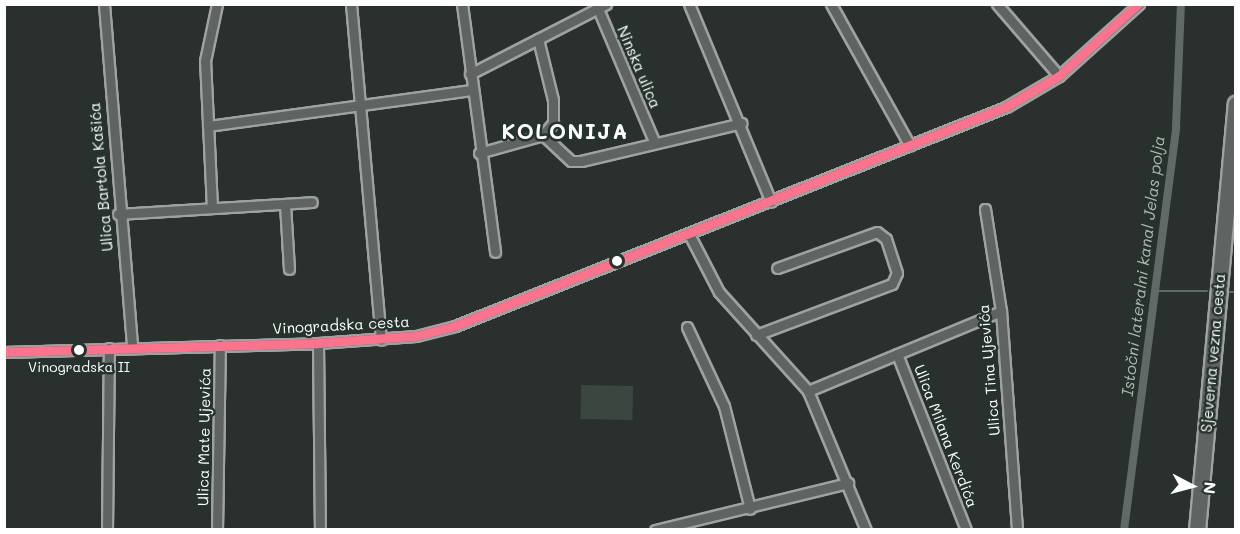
<!DOCTYPE html>
<html>
<head>
<meta charset="utf-8">
<style>
  body { margin:0 }
  #map { position:relative; width:1240px; height:534px; overflow:hidden; background:#29302d; font-family:Mali,sans-serif }
  div>[style] { position:absolute }
  [style*='--x'] { left:calc(var(--x)*1px); top:calc(var(--y)*1px); width:calc(var(--w)*1px); rotate:calc(var(--a)*1deg) }
  .green>* { inset:0; background:#3b4641; transform-origin:0 0 }
  .stream>* { height:2px; margin:-1px; padding:0 1px; transform-origin:1px; border-radius:1px; background:#616a66 }
  .canal>* { height:8px; margin:-4px; padding:0 4px; transform-origin:4px; border-radius:4px; background:#616a66 }
  .roads { filter:drop-shadow(2px 0 #9fa2a0) drop-shadow(-2px 0 #9fa2a0) drop-shadow(0 2px #9fa2a0) drop-shadow(0 -2px #9fa2a0) }
  .minor>* { height:9px; margin:-4.5px; padding:0 4.5px; transform-origin:4.5px; border-radius:4.5px; background:#5f6362 }
  .primary>* { height:15px; margin:-7.5px; padding:0 7.5px; transform-origin:7.5px; border-radius:7.5px; background:#5f6362 }
  .bus-1>* { height:9px; margin:-4.5px; padding:0 4.5px; transform-origin:4.5px; border-radius:4.5px; background:#fc738d }
  .dots>* { width:16px; height:16px; translate:-50% -50%; box-sizing:border-box; border:3px solid #26332d; border-radius:50% }
  span { translate:-50% -50%; white-space:nowrap; text-align:center; line-height:1.15; -webkit-text-stroke:5px #26332d; paint-order:stroke }
  .bus-label { font-size:14px; color:#fff }
  .street-label { font-size:15px; color:#fff }
  .water-label { font-size:16px; color:#b3b8b6; font-style:italic }
  .district-label { font-size:21px; color:#fff; font-weight:700; letter-spacing:1.5px }
  .frame { position:absolute; inset:0; border:6px solid #fff; pointer-events:none }
  .north { position:absolute; left:1162px; top:456px; width:60px; height:60px; -webkit-text-stroke:4px #26332d; paint-order:stroke; rotate:96deg; font-size:16px; font-weight:700; line-height:24px; text-align:center; color:#fff }
  .north::after { content:''; display:block; margin:auto; width:21px; height:27px; background:#fff; clip-path:polygon(50% 0,100% 100%,50% 72%,0 100%) }
</style>
</head>
<body>
<div id="map">
  <div class="green">
    <i style="left:581px;top:385px;width:52px;height:34px;rotate:1deg"></i>
  </div>
  <div class="stream">
    <i style="--x:1156;--y:291;--w:51;--a:0"></i>
    <i style="--x:1228;--y:292;--w:8;--a:0"></i>
  </div>
  <div class="canal">
    <i style="--x:1124;--y:530;--w:406;--a:-82.6"></i>
    <i style="--x:1176;--y:127;--w:123;--a:-87.7"></i>
  </div>
  <div class="roads">
    <div class="minor">
      <i style="--x:104;--y:4;--w:344;--a:85.3"></i>
      <i style="--x:351;--y:4;--w:337;--a:84.9"></i>
      <i style="--x:462;--y:4;--w:250;--a:82.4"></i>
      <i style="--x:596;--y:4;--w:149;--a:67.1"></i>
      <i style="--x:689;--y:4;--w:214;--a:67.5"></i>
      <i style="--x:831;--y:4;--w:162;--a:60.9"></i>
      <i style="--x:997;--y:4;--w:95;--a:49.3"></i>
      <i style="--x:470;--y:74;--w:153;--a:-27.2"></i>
      <i style="--x:208;--y:126;--w:265;--a:-7.8"></i>
      <i style="--x:543;--y:135;--w:38;--a:43"></i>
      <i style="--x:571;--y:161;--w:10;--a:0"></i>
      <i style="--x:581;--y:161;--w:165;--a:-13.3"></i>
      <i style="--x:479;--y:153;--w:66;--a:-15.7"></i>
      <i style="--x:543;--y:135;--w:16;--a:-50"></i>
      <i style="--x:553;--y:123;--w:23;--a:-90"></i>
      <i style="--x:553;--y:100;--w:63;--a:-103.8"></i>
      <i style="--x:285;--y:204;--w:65;--a:86.5"></i>
      <i style="--x:212;--y:208;--w:147;--a:-92.7"></i>
      <i style="--x:205;--y:61;--w:58;--a:-78.1"></i>
      <i style="--x:985;--y:209;--w:103;--a:81.1"></i>
      <i style="--x:1001;--y:311;--w:220;--a:85.8"></i>
      <i style="--x:118;--y:214;--w:194;--a:-3.5"></i>
      <i style="--x:689;--y:234;--w:65;--a:62.7"></i>
      <i style="--x:719;--y:292;--w:133;--a:48"></i>
      <i style="--x:808;--y:391;--w:151;--a:67.4"></i>
      <i style="--x:687;--y:327;--w:87;--a:64.9"></i>
      <i style="--x:724;--y:406;--w:106;--a:75.8"></i>
      <i style="--x:756;--y:335;--w:145;--a:-20.6"></i>
      <i style="--x:892;--y:284;--w:12;--a:-66"></i>
      <i style="--x:897;--y:273;--w:36;--a:-108"></i>
      <i style="--x:886;--y:239;--w:11;--a:-142"></i>
      <i style="--x:877;--y:232;--w:106;--a:160.2"></i>
      <i style="--x:318;--y:343;--w:187;--a:89.4"></i>
      <i style="--x:4;--y:352;--w:314;--a:-1.6"></i>
      <i style="--x:318;--y:343;--w:98;--a:-4.1"></i>
      <i style="--x:416;--y:336;--w:40;--a:-14.4"></i>
      <i style="--x:455;--y:326;--w:593;--a:-21.68"></i>
      <i style="--x:1006;--y:107;--w:61;--a:-30.3"></i>
      <i style="--x:1059;--y:76;--w:108;--a:-42"></i>
      <i style="--x:897;--y:354;--w:189;--a:68.6"></i>
      <i style="--x:808;--y:391;--w:209;--a:-22.5"></i>
      <i style="--x:107;--y:530;--w:182;--a:-89.4"></i>
      <i style="--x:217;--y:530;--w:185;--a:-89.1"></i>
      <i style="--x:655;--y:530;--w:199;--a:-13.7"></i>
    </div>
    <div class="primary">
      <i style="--x:1197;--y:530;--w:428;--a:-84.8"></i>
    </div>
  </div>
  <div class="bus-1">
    <i style="--x:4;--y:352;--w:314;--a:-1.6"></i>
    <i style="--x:318;--y:343;--w:98;--a:-4.1"></i>
    <i style="--x:416;--y:336;--w:40;--a:-14.4"></i>
    <i style="--x:455;--y:326;--w:593;--a:-21.68"></i>
    <i style="--x:1006;--y:107;--w:61;--a:-30.3"></i>
    <i style="--x:1059;--y:76;--w:107;--a:-42.3"></i>
  </div>
  <div class="dots">
    <i style="left:617px;top:261px;background:#fff"></i>
    <i style="left:79px;top:350px;background:#fff"></i>
  </div>
  <div class="bus-label">
    <span style="left:79px;top:367px">Vinogradska II</span>
  </div>
  <div class="street-label">
    <span style="left:639px;top:67px;rotate:67deg">Ninska ulica</span>
    <span style="left:101px;top:177px;rotate:-95deg">Ulica Bartola Kašića</span>
    <span style="left:341px;top:325px;rotate:-3deg">Vinogradska cesta</span>
    <span style="left:1213px;top:353px;rotate:-85deg">Sjeverna vezna cesta</span>
    <span style="left:989px;top:370px;rotate:-95deg">Ulica Tina Ujevića</span>
    <span style="left:946px;top:436px;rotate:69deg">Ulica Milana Kerdića</span>
    <span style="left:204px;top:437px;rotate:-89deg">Ulica Mate Ujevića</span>
  </div>
  <div class="water-label">
    <span style="left:1143px;top:266px;rotate:-83deg">Istočni lateralni kanal Jelas polja</span>
  </div>
  <div class="district-label">
    <span style="left:565px;top:131px">KOLONIJA</span>
  </div>
  <div class="frame"></div>
  <div class="north">N</div>
</div>
</body>
</html>
